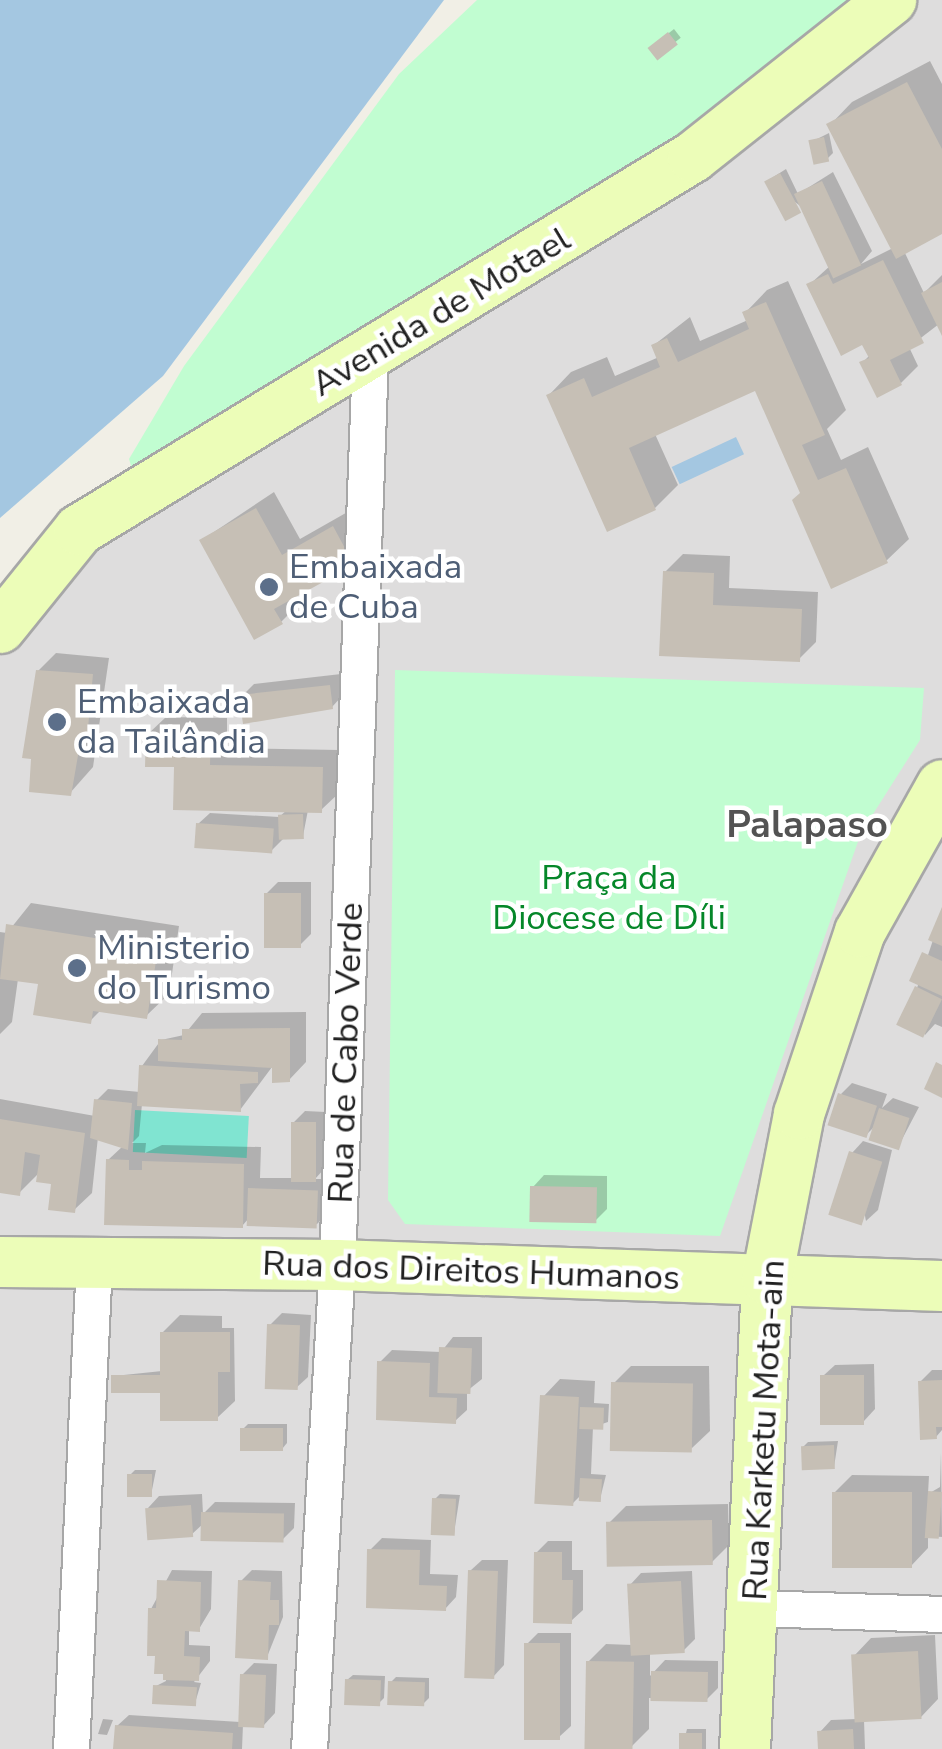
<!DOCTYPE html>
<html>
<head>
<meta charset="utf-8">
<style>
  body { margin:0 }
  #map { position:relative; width:942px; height:1749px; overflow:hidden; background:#f1efe6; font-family:"Nunito Sans",sans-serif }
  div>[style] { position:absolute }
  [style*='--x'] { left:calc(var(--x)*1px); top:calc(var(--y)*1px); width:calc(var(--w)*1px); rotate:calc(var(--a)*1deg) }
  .residential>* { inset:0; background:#dedddd }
  .park>* { inset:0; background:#c1fdd1 }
  .pitch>* { inset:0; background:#80e4d1; transform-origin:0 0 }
  .water>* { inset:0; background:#a4c7e1; transform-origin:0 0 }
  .shadow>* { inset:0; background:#0003; transform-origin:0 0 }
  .building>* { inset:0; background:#c6bfb5; transform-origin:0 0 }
  .roads { filter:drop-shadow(2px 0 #a7a7a7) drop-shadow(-2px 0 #a7a7a7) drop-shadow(0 2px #a7a7a7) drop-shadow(0 -2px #a7a7a7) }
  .street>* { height:35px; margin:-17.5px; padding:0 17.5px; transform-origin:17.5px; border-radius:17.5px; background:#fff }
  .secondary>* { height:50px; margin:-25px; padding:0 25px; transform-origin:25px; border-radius:25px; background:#ecfdb8 }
  .dots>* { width:28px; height:28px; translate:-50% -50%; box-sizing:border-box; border:5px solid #fff; border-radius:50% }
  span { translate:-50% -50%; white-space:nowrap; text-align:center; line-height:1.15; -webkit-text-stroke:9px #fff; paint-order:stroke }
  .street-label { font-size:35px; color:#202020 }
  .service-label { font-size:35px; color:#4e5e75 }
  .left { translate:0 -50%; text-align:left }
  .park-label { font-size:35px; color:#058729 }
  .neighbourhood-label { font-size:38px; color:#535353; font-weight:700 }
</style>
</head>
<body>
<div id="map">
  <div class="residential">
    <i style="clip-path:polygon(841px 0,942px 0,942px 1749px,0 1749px,0 588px,39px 543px)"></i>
  </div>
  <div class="park">
    <i style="clip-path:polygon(477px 0,853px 0,667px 150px,135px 479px,129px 459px,184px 366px,399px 74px)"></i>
    <i style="clip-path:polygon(395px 670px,924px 688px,920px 740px,861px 833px,720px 1236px,405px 1224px,388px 1200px)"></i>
  </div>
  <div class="pitch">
    <i style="left:135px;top:1110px;width:114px;height:42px;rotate:3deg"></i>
  </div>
  <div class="water">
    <i style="clip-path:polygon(0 0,444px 0,163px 376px,0 518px)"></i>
    <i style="left:736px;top:437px;width:19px;height:71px;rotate:65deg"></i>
  </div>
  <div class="shadow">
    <i style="left:674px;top:29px;width:11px;height:30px;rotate:52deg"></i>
    <i style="clip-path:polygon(930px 61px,942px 84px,942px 232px,904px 251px,924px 293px,942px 275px,942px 331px,939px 324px,909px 347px,918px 366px,901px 383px,862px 363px,870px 355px,864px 342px,809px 285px,831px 265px,803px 208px,767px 181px,786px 169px,798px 194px,833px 172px,872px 251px,861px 264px,893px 248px,830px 125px,852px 102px)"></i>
    <i style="clip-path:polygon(829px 133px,833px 153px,828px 158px,811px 142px)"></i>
    <i style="clip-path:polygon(788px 281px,846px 410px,827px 429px,841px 460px,868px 447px,909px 539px,886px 561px,803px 492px,757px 388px,655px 434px,678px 485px,655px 508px,608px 529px,549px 395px,571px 372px,607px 357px,615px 376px,659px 357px,654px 345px,690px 317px,700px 341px,748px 320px,745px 313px,767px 290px)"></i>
    <i style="clip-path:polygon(274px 492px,300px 539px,351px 510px,370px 545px,293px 596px,298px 605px,281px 622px,202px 540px)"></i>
    <i style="clip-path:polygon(683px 554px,730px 556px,729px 588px,818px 592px,816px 642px,799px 659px,662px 653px,665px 572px)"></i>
    <i style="clip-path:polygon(56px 653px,109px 658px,93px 767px,70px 793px,38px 671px)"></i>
    <i style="clip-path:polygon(341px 674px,343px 695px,332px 707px,242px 696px,254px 684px)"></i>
    <i style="clip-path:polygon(166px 717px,227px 718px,227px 748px,339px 750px,339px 793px,321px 810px,308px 810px,303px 836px,283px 839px,272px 850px,198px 824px,210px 813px,279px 817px,287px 810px,176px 765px,148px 734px)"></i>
    <i style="clip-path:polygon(278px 882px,311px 882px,311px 934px,299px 946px,266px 894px)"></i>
    <i style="clip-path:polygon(31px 903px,179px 926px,169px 994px,146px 1016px,101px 1010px,90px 1021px,40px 982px,18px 979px,12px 1022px,0 1034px,0 932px,7px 933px)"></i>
    <i style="clip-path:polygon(942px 913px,942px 1027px,935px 1024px,925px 1035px,917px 988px)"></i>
    <i style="clip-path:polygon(306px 1012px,306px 1062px,289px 1080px,275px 1063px,240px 1110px,142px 1104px,139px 1136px,132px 1143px,146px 1143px,145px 1153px,162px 1145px,261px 1147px,260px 1178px,293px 1178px,293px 1123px,305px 1111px,326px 1112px,325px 1168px,315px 1179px,329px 1179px,328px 1213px,317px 1224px,250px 1217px,242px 1226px,108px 1160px,123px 1146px,98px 1137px,92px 1193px,74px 1210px,40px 1172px,19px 1193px,0 1190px,0 1099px,95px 1116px,97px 1100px,108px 1089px,140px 1092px,142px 1066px,161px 1040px,184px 1035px,202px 1013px)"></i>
    <i style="clip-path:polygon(852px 1083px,887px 1094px,882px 1108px,893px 1098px,919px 1107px,898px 1147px,876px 1125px,866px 1135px,841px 1094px)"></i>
    <i style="clip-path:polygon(863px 1141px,892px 1150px,878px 1210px,866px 1221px,852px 1153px)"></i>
    <i style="clip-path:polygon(544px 1175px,607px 1176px,607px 1209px,596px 1220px,533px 1187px)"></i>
    <i style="clip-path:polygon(282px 1313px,311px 1315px,308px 1377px,296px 1388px,270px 1325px)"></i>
    <i style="clip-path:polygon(180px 1315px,222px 1316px,222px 1328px,234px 1328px,235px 1401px,217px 1418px,162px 1387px,114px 1376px,162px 1371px,162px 1333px)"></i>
    <i style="clip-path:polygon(453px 1337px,482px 1337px,482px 1379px,467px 1391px,467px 1410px,455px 1421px,380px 1362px,392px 1350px,441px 1352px)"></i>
    <i style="clip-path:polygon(874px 1364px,875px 1409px,864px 1421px,823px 1376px,835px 1365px)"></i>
    <i style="clip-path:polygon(631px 1366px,709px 1366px,710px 1431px,692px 1448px,614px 1383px)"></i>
    <i style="clip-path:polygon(932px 1370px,942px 1370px,942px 1430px,936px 1437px,920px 1382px)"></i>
    <i style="clip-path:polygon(560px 1379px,595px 1381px,594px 1403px,609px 1404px,608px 1422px,593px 1427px,591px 1474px,606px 1475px,600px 1499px,582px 1494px,573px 1503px,543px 1397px)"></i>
    <i style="clip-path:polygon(248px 1424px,287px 1424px,287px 1443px,282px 1449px,243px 1429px)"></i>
    <i style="clip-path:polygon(838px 1441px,834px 1467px,803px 1447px,808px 1442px)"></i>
    <i style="clip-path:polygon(941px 1452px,942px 1537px,928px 1536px,928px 1548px,911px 1566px,834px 1493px,852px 1475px,929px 1476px,928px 1494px,940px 1487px)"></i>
    <i style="clip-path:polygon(135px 1470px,156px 1470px,151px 1495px,130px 1475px)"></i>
    <i style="clip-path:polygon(202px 1494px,203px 1514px,215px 1502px,295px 1503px,294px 1528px,283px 1539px,204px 1523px,191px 1535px,148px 1508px,159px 1496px)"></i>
    <i style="clip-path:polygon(440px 1494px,460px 1495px,454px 1533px,435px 1499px)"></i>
    <i style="clip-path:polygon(728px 1504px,729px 1545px,712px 1562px,609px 1523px,626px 1506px)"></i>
    <i style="clip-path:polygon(382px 1538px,431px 1540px,430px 1574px,458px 1575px,456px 1597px,445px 1609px,370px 1550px)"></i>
    <i style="clip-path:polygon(548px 1541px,572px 1541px,572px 1570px,583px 1570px,583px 1610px,571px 1621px,536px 1553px)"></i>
    <i style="clip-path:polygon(482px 1560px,508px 1560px,504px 1665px,493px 1677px,470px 1571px)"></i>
    <i style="clip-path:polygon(172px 1570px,212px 1571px,211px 1609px,199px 1629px,189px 1629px,189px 1645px,210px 1646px,210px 1661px,194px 1682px,201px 1683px,195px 1703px,156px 1686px,166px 1681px,166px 1672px,151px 1609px)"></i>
    <i style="clip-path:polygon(252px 1570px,282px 1571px,283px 1617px,267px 1657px,241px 1581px)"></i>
    <i style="clip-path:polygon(692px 1571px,695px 1639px,683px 1651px,650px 1652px,650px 1676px,665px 1660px,718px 1661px,718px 1688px,706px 1700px,649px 1698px,649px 1729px,631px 1747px,588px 1662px,606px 1644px,632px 1645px,630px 1585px,641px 1573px)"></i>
    <i style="clip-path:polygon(538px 1633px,571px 1633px,571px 1726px,559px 1737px,527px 1644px)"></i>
    <i style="clip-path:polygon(935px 1635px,938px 1699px,921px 1717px,864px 1720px,865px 1749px,820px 1749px,820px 1732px,831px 1720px,857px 1719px,854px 1656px,871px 1638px)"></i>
    <i style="clip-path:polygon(254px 1663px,277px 1664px,275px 1713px,264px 1725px,243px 1725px,242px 1749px,116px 1749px,117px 1726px,129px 1715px,240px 1722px,242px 1675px)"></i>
    <i style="clip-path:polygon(353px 1675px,385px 1676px,384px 1698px,379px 1703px,347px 1680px)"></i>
    <i style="clip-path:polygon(396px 1677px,429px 1678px,429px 1698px,424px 1703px,390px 1683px)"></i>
    <i style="clip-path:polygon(103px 1719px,113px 1720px,107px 1735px,98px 1734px)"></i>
    <i style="clip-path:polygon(687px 1729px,706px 1729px,706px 1749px,682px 1749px)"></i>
  </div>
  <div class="building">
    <i style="left:668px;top:32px;width:16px;height:26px;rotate:52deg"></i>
    <i style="clip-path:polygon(907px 82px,942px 149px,942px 234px,896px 259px,826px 124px)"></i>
    <i style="left:824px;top:137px;width:25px;height:16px;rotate:78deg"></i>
    <i style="left:780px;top:173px;width:45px;height:18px;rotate:62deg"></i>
    <i style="left:822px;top:181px;width:93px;height:31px;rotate:65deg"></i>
    <i style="clip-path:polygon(883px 260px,924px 343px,890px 360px,902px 385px,877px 398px,859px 362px,869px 358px,862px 345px,841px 356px,806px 284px,828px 274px,833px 284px)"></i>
    <i style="clip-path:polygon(942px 282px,942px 336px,921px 293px)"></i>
    <i style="clip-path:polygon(766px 302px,825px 435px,802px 445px,818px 480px,846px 468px,888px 563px,831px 589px,792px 500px,800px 493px,755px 391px,629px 448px,656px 510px,607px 532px,546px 395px,584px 378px,592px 397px,660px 367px,651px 345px,667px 338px,678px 362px,749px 329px,742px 312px)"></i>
    <i style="clip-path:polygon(256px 508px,282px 555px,333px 526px,354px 565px,274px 609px,283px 624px,254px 640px,199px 540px)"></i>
    <i style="clip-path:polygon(663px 571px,714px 573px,713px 605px,802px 609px,800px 662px,659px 656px)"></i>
    <i style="clip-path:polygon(36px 670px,93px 674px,87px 739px,81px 738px,71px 796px,29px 792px,31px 759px,22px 758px)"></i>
    <i style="clip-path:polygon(330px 685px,333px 709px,243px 724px,239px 695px)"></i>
    <i style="clip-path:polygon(146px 733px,211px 734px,210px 765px,323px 767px,322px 813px,173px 810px,174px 767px,145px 767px)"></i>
    <i style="left:303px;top:814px;width:25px;height:25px;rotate:88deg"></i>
    <i style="left:196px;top:823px;width:78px;height:25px;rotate:4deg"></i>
    <i style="left:264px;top:893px;width:37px;height:55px"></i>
    <i style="clip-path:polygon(942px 907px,942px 946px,928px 940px)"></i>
    <i style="clip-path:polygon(6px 924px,158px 948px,147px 1019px,93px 1011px,91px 1024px,33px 1015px,38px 984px,0 979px)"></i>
    <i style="clip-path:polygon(922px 952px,942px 961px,942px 996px,909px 981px)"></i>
    <i style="left:915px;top:986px;width:30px;height:43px;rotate:26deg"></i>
    <i style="clip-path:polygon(290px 1028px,290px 1082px,272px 1083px,272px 1068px,158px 1061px,158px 1039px,182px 1040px,182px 1029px)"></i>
    <i style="clip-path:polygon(936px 1062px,942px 1065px,942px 1098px,924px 1089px)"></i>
    <i style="clip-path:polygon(139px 1065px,258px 1072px,258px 1083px,240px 1084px,241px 1112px,137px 1106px)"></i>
    <i style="left:838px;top:1093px;width:41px;height:34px;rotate:18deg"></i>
    <i style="clip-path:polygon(94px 1099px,132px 1103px,128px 1150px,90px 1138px)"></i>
    <i style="left:879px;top:1108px;width:32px;height:34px;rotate:18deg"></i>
    <i style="clip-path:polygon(0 1119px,85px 1133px,75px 1213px,48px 1210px,51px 1184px,36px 1182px,40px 1155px,25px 1152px,20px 1196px,0 1193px)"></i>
    <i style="left:291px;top:1122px;width:25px;height:60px"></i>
    <i style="left:849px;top:1151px;width:35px;height:67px;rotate:18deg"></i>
    <i style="clip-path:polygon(106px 1159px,129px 1160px,129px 1170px,142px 1170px,142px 1161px,244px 1164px,243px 1228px,104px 1225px)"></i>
    <i style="left:530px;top:1186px;width:67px;height:36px;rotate:1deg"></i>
    <i style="left:248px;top:1188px;width:70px;height:38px;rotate:2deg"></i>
    <i style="left:267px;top:1324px;width:33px;height:65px;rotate:2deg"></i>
    <i style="clip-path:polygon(160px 1332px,230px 1332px,230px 1372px,218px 1372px,218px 1421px,160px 1421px,160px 1393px,111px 1393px,111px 1375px,160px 1375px)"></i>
    <i style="left:439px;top:1347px;width:33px;height:46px;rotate:2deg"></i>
    <i style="clip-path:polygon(377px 1361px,430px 1363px,429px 1397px,457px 1398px,456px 1424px,376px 1420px)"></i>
    <i style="left:820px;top:1375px;width:44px;height:50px"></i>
    <i style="clip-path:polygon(942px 1380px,942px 1427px,936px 1427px,937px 1439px,920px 1440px,918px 1381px)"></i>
    <i style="left:611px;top:1382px;width:82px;height:69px;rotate:1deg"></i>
    <i style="left:540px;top:1395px;width:39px;height:109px;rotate:3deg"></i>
    <i style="left:580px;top:1407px;width:24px;height:22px;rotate:2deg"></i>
    <i style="left:240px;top:1428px;width:43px;height:23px"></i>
    <i style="left:834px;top:1445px;width:24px;height:33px;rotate:88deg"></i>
    <i style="left:127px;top:1474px;width:25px;height:23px"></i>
    <i style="left:580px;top:1478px;width:22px;height:23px;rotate:3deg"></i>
    <i style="left:928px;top:1491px;width:14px;height:47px;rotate:4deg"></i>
    <i style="left:832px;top:1492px;width:80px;height:76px"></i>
    <i style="left:432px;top:1498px;width:24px;height:37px;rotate:2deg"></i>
    <i style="left:191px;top:1505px;width:32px;height:46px;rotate:86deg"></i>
    <i style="left:201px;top:1512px;width:83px;height:29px;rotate:1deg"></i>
    <i style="left:712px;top:1520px;width:45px;height:106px;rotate:89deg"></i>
    <i style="clip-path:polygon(367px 1549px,420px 1550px,419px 1585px,447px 1586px,446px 1611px,366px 1608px)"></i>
    <i style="clip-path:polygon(534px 1552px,562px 1552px,562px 1580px,573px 1580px,572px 1624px,533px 1623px)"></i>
    <i style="left:468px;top:1570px;width:30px;height:108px;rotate:2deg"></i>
    <i style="clip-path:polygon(157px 1580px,201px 1582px,200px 1632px,185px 1631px,184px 1656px,200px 1657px,199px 1681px,163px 1680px,163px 1674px,154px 1674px,155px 1656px,147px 1656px,148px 1608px,156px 1608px)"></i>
    <i style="clip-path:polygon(238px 1580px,271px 1582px,270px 1600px,279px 1600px,279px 1625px,269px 1625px,268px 1660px,235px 1658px)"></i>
    <i style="left:681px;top:1581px;width:72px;height:54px;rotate:87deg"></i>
    <i style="left:524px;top:1643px;width:36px;height:97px"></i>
    <i style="left:918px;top:1651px;width:68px;height:67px;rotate:87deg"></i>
    <i style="left:586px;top:1661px;width:48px;height:88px;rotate:1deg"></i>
    <i style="left:651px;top:1671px;width:57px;height:30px;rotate:1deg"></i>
    <i style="left:240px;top:1674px;width:26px;height:53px;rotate:2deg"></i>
    <i style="left:345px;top:1679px;width:36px;height:26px;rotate:2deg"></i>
    <i style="left:388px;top:1681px;width:37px;height:24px;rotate:2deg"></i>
    <i style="left:153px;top:1685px;width:44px;height:19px;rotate:3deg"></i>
    <i style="clip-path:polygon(115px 1725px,233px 1733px,232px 1749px,113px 1749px)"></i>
    <i style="left:853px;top:1729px;width:20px;height:36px;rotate:87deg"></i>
    <i style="left:679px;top:1733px;width:23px;height:16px"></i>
  </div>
  <div class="roads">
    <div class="street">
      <i style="--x:753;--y:1608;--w:189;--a:1.8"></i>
      <i style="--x:71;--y:1749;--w:486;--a:-87.3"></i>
      <i style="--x:309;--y:1749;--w:485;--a:-86.7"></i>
      <i style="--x:337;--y:1265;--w:909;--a:-87.92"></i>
    </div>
    <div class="secondary">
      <i style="--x:0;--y:628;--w:126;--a:-51.1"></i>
      <i style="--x:79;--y:530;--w:718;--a:-31.28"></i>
      <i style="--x:693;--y:157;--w:253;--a:-38.4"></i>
      <i style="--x:0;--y:1262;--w:337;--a:0.5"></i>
      <i style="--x:337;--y:1265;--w:605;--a:1.99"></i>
      <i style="--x:745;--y:1749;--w:471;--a:-87.3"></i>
      <i style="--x:767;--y:1279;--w:168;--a:-79"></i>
      <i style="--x:799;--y:1114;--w:192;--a:-71.5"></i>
      <i style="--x:860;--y:932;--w:168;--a:-60.8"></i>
    </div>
  </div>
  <div class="dots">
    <i style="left:269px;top:587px;background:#5c6f8a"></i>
    <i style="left:57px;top:722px;background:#5c6f8a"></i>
    <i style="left:77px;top:968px;background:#5c6f8a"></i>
  </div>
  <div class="street-label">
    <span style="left:441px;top:312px;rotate:-31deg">Avenida de Motael</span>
    <span style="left:346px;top:1053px;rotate:-88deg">Rua de Cabo Verde</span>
    <span style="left:471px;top:1271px;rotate:2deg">Rua dos Direitos Humanos</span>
    <span style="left:764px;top:1430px;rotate:-87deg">Rua Karketu Mota-ain</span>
  </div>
  <div class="service-label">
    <span class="left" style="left:289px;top:587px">Embaixada<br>de Cuba</span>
    <span class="left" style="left:77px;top:722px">Embaixada<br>da Tailândia</span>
    <span class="left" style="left:97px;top:968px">Ministerio<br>do Turismo</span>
  </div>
  <div class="park-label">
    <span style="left:609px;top:898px">Praça da<br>Diocese de Díli</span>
  </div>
  <div class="neighbourhood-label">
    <span style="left:807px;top:825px">Palapaso</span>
  </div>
</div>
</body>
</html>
